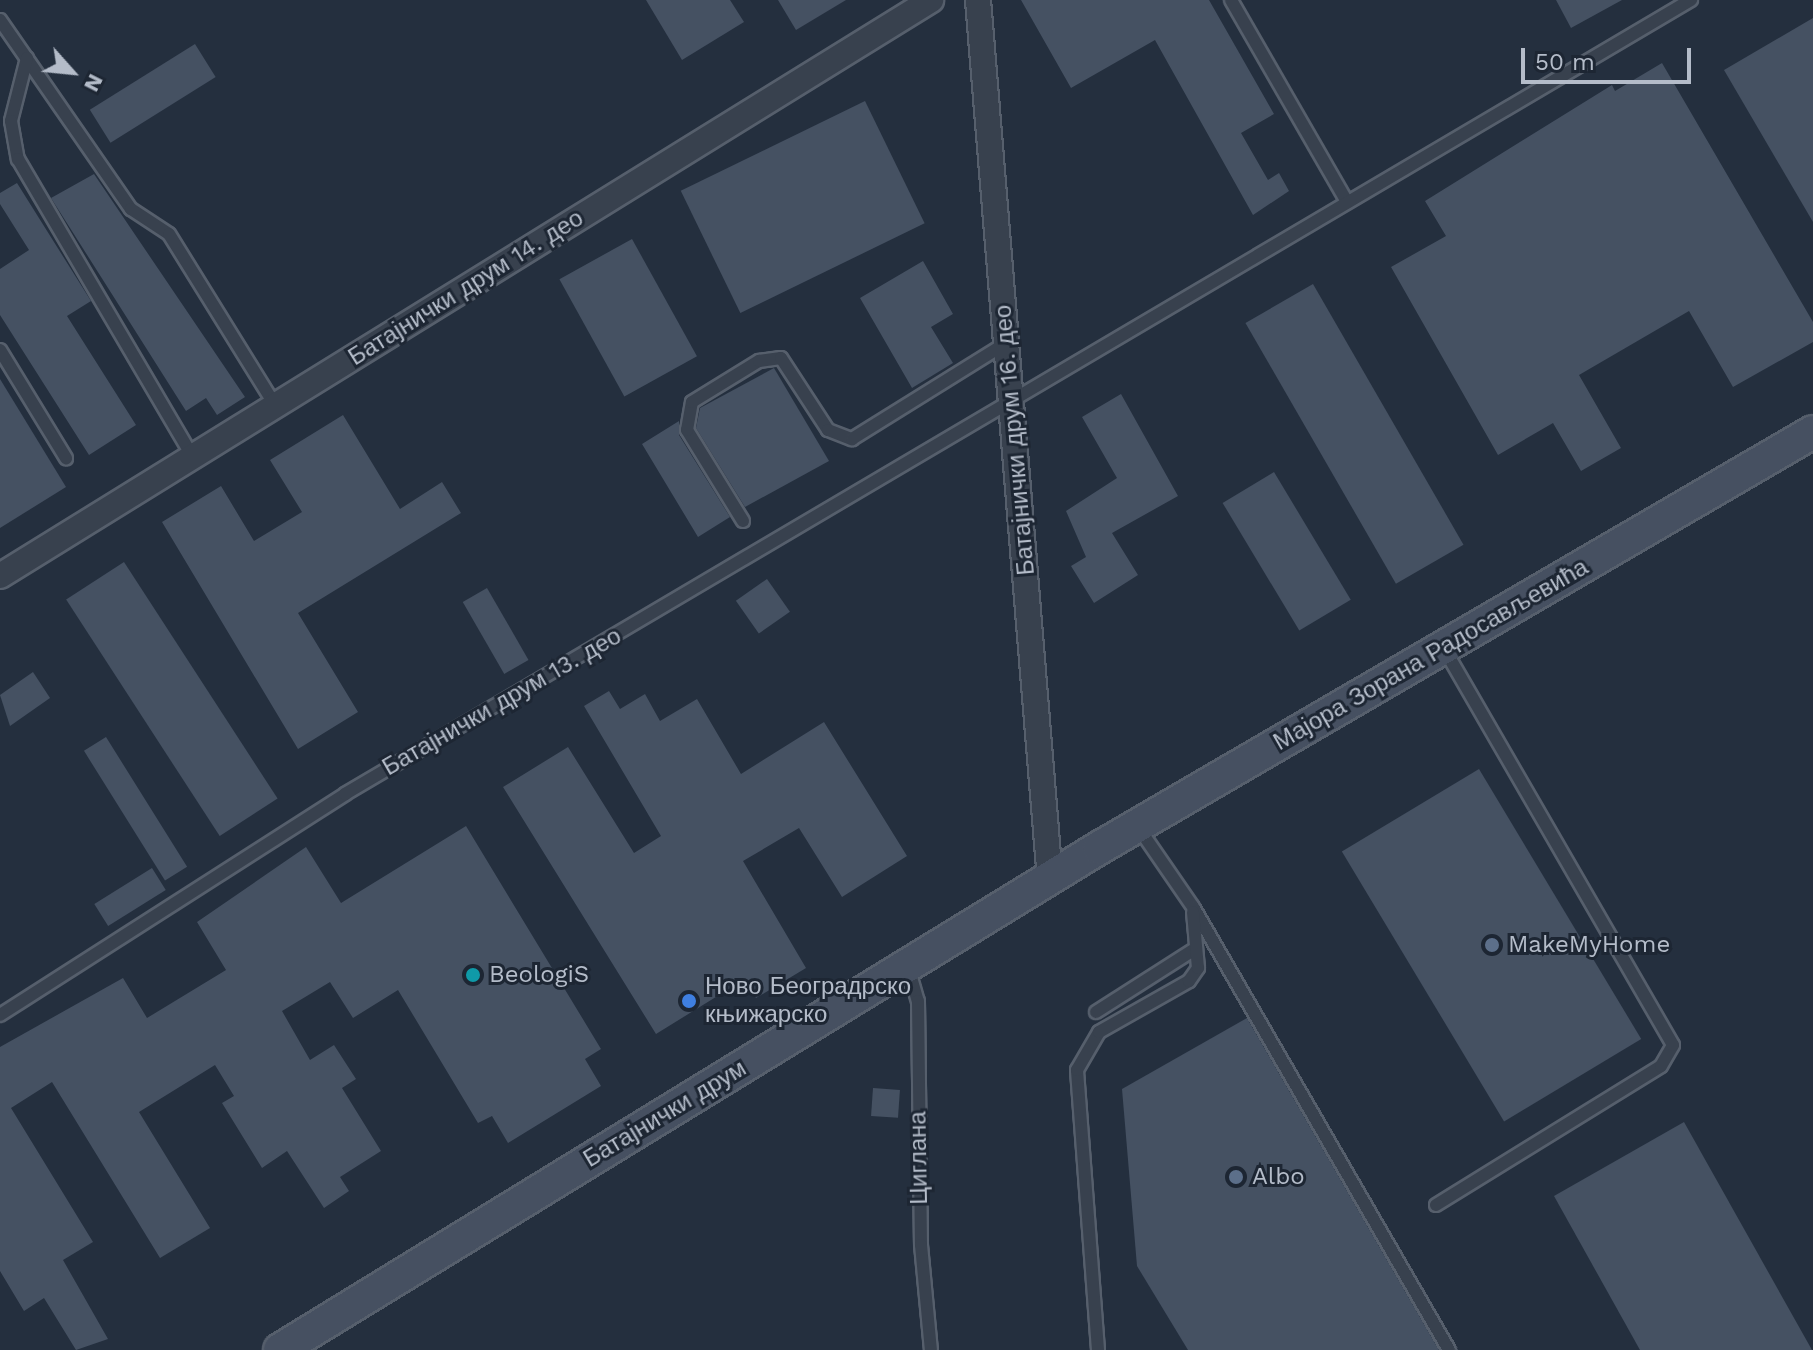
<!DOCTYPE html>
<html>
<head>
<meta charset="utf-8">
<style>
  body { margin:0 }
  #map { position:relative; width:1813px; height:1350px; overflow:hidden; background:#242f3e; font-family:"Work Sans",sans-serif }
  div>[style] { position:absolute }
  [style*='--x'] { left:calc(var(--x)*1px); top:calc(var(--y)*1px); width:calc(var(--w)*1px); rotate:calc(var(--a)*1deg) }
  .building>* { inset:0; background:#455162; transform-origin:0 0 }
  .roads { filter:drop-shadow(2px 0 #565f6c) drop-shadow(-2px 0 #565f6c) drop-shadow(0 2px #565f6c) drop-shadow(0 -2px #565f6c) }
  .service>* { height:12px; margin:-6px; padding:0 6px; transform-origin:6px; border-radius:6px; background:#38414e }
  .minor>* { height:24px; margin:-12px; padding:0 12px; transform-origin:12px; border-radius:12px; background:#38414e }
  .secondary>* { height:32px; margin:-16px; padding:0 16px; transform-origin:16px; border-radius:16px; background:#465061 }
  .dots>* { width:22px; height:22px; translate:-50% -50%; box-sizing:border-box; border:4px solid #1d2633; border-radius:50% }
  span { translate:-50% -50%; white-space:nowrap; text-align:center; line-height:1.15; -webkit-text-stroke:6px #1d2633; paint-order:stroke }
  .street-label { font-size:24px; color:#b4bcc9 }
  .poi-label { font-size:24px; color:#b4bcc9 }
  .left { translate:0 -50%; text-align:left }
  .north { position:absolute; left:32px; top:32px; width:80px; height:80px; -webkit-text-stroke:6px #1d2633; paint-order:stroke; rotate:117deg; font-size:22px; font-weight:700; line-height:32px; text-align:center; color:#b4bcc9 }
  .north::after { content:''; display:block; margin:auto; width:28px; height:36px; background:#b4bcc9; clip-path:polygon(50% 0,100% 100%,50% 72%,0 100%) }
  .scale { position:absolute; left:1521px; top:48px; width:170px; height:36px; box-sizing:border-box; border:4px solid #b4bcc9; border-top:0; padding-left:10px; font-size:24px; line-height:28px; white-space:nowrap; color:#b4bcc9; -webkit-text-stroke:6px #1d2633; paint-order:stroke }
</style>
</head>
<body>
<div id="map">
  <div class="building">
    <i style="clip-path:polygon(646px 0,730px 0,744px 22px,682px 60px)"></i>
    <i style="clip-path:polygon(778px 0,846px 0,796px 30px)"></i>
    <i style="clip-path:polygon(1021px 0,1209px 0,1274px 114px,1241px 133px,1268px 180px,1279px 173px,1289px 191px,1253px 215px,1155px 40px,1071px 88px)"></i>
    <i style="clip-path:polygon(1556px 0,1622px 0,1571px 28px)"></i>
    <i style="clip-path:polygon(1813px 18px,1813px 222px,1724px 70px)"></i>
    <i style="left:195px;top:44px;width:39px;height:124px;rotate:58deg"></i>
    <i style="clip-path:polygon(1662px 63px,1813px 322px,1813px 342px,1733px 387px,1689px 311px,1579px 375px,1621px 448px,1581px 471px,1553px 423px,1498px 455px,1391px 267px,1446px 236px,1425px 201px,1612px 85px,1615px 91px)"></i>
    <i style="left:865px;top:101px;width:136px;height:205px;rotate:64deg"></i>
    <i style="clip-path:polygon(94px 174px,245px 397px,217px 415px,206px 398px,186px 411px,51px 198px)"></i>
    <i style="clip-path:polygon(17px 183px,91px 301px,67px 316px,136px 425px,89px 455px,0 315px,0 269px,29px 250px,0 204px,0 193px)"></i>
    <i style="left:632px;top:239px;width:134px;height:83px;rotate:61deg"></i>
    <i style="clip-path:polygon(923px 261px,953px 314px,931px 327px,953px 363px,912px 388px,860px 298px)"></i>
    <i style="left:1313px;top:284px;width:301px;height:78px;rotate:60deg"></i>
    <i style="clip-path:polygon(774px 368px,829px 461px,745px 507px,696px 428px,700px 408px)"></i>
    <i style="clip-path:polygon(0 379px,66px 487px,0 528px)"></i>
    <i style="clip-path:polygon(1121px 394px,1178px 496px,1112px 533px,1138px 575px,1094px 603px,1071px 566px,1086px 557px,1066px 511px,1117px 478px,1082px 417px)"></i>
    <i style="clip-path:polygon(343px 415px,400px 509px,442px 482px,461px 513px,298px 613px,358px 712px,298px 749px,162px 522px,221px 486px,254px 541px,302px 512px,270px 460px)"></i>
    <i style="clip-path:polygon(679px 421px,679px 435px,730px 517px,698px 537px,642px 444px)"></i>
    <i style="left:1274px;top:472px;width:149px;height:60px;rotate:59deg"></i>
    <i style="left:124px;top:562px;width:282px;height:69px;rotate:57deg"></i>
    <i style="left:767px;top:579px;width:40px;height:38px;rotate:55deg"></i>
    <i style="left:487px;top:588px;width:83px;height:28px;rotate:60deg"></i>
    <i style="clip-path:polygon(33px 672px,50px 698px,10px 726px,0 695px)"></i>
    <i style="clip-path:polygon(609px 691px,620px 709px,645px 694px,660px 721px,697px 699px,741px 774px,824px 722px,907px 856px,842px 897px,799px 828px,743px 861px,806px 968px,756px 998px,745px 979px,656px 1034px,503px 787px,568px 747px,634px 853px,661px 836px,584px 706px)"></i>
    <i style="left:106px;top:737px;width:153px;height:26px;rotate:58deg"></i>
    <i style="left:1479px;top:769px;width:315px;height:160px;rotate:59deg"></i>
    <i style="clip-path:polygon(466px 826px,601px 1049px,585px 1059px,601px 1086px,508px 1143px,492px 1116px,478px 1123px,398px 990px,353px 1018px,330px 982px,282px 1011px,310px 1060px,334px 1045px,356px 1079px,342px 1088px,381px 1151px,340px 1177px,349px 1191px,324px 1208px,287px 1151px,262px 1168px,222px 1103px,234px 1096px,215px 1065px,139px 1112px,210px 1228px,160px 1258px,52px 1082px,11px 1108px,93px 1242px,63px 1260px,108px 1339px,76px 1350px,44px 1298px,24px 1311px,0 1271px,0 1047px,123px 978px,147px 1018px,226px 970px,197px 922px,306px 847px,341px 903px)"></i>
    <i style="left:152px;top:868px;width:26px;height:68px;rotate:58deg"></i>
    <i style="clip-path:polygon(1247px 1018px,1439px 1350px,1188px 1350px,1137px 1266px,1122px 1089px)"></i>
    <i style="left:873px;top:1088px;width:27px;height:28px;rotate:4deg"></i>
    <i style="clip-path:polygon(1684px 1122px,1812px 1350px,1640px 1350px,1554px 1196px)"></i>
  </div>
  <div class="roads">
    <div class="service">
      <i style="--x:1231;--y:0;--w:233;--a:60.1"></i>
      <i style="--x:0;--y:20;--w:230;--a:55.3"></i>
      <i style="--x:131;--y:209;--w:45;--a:33.3"></i>
      <i style="--x:169;--y:234;--w:201;--a:58.2"></i>
      <i style="--x:27;--y:58;--w:65;--a:104.3"></i>
      <i style="--x:11;--y:121;--w:39;--a:80"></i>
      <i style="--x:18;--y:159;--w:344;--a:59.6"></i>
      <i style="--x:0;--y:350;--w:127;--a:58.6"></i>
      <i style="--x:743;--y:521;--w:107;--a:-121.6"></i>
      <i style="--x:687;--y:430;--w:28;--a:-80"></i>
      <i style="--x:692;--y:402;--w:79;--a:-31.5"></i>
      <i style="--x:759;--y:361;--w:22;--a:-8"></i>
      <i style="--x:781;--y:358;--w:86;--a:56.9"></i>
      <i style="--x:828;--y:430;--w:26;--a:21"></i>
      <i style="--x:852;--y:439;--w:184;--a:-31.9"></i>
      <i style="--x:1138;--y:827;--w:97;--a:55.5"></i>
      <i style="--x:1193;--y:907;--w:512;--a:59.98"></i>
      <i style="--x:908;--y:967;--w:35;--a:74"></i>
      <i style="--x:918;--y:1001;--w:244;--a:89.3"></i>
      <i style="--x:921;--y:1245;--w:105;--a:84.6"></i>
      <i style="--x:1096;--y:1012;--w:117;--a:-32.5"></i>
      <i style="--x:0;--y:1015;--w:410;--a:-32.6"></i>
      <i style="--x:345;--y:794;--w:1563;--a:-30.54"></i>
      <i style="--x:1436;--y:1205;--w:264;--a:-31.7"></i>
      <i style="--x:1661;--y:1066;--w:24;--a:-60"></i>
      <i style="--x:1673;--y:1045;--w:460;--a:-120"></i>
      <i style="--x:1098;--y:1350;--w:281;--a:-94.3"></i>
      <i style="--x:1077;--y:1070;--w:44;--a:-59.9"></i>
      <i style="--x:1099;--y:1032;--w:103;--a:-29.5"></i>
      <i style="--x:1189;--y:981;--w:16;--a:-55"></i>
      <i style="--x:1198;--y:968;--w:56;--a:-95.1"></i>
    </div>
    <div class="minor">
      <i style="--x:978;--y:0;--w:882;--a:85.32"></i>
      <i style="--x:0;--y:576;--w:1095;--a:-31.74"></i>
    </div>
    <div class="secondary">
      <i style="--x:280;--y:1350;--w:961;--a:-31.51"></i>
      <i style="--x:1099;--y:848;--w:826;--a:-30.23"></i>
    </div>
  </div>
  <div class="dots">
    <i style="left:1492px;top:945px;background:#5c6f8a"></i>
    <i style="left:473px;top:975px;background:#0f9aa8"></i>
    <i style="left:689px;top:1001px;background:#3f7fe0"></i>
    <i style="left:1236px;top:1177px;background:#5c6f8a"></i>
  </div>
  <div class="street-label">
    <span style="left:466px;top:288px;rotate:-32deg">Батајнички друм 14. део</span>
    <span style="left:1015px;top:440px;rotate:-95deg">Батајнички друм 16. део</span>
    <span style="left:1431px;top:655px;rotate:-30deg">Мајора Зорана Радосављевића</span>
    <span style="left:502px;top:702px;rotate:-30deg">Батајнички друм 13. део</span>
    <span style="left:665px;top:1114px;rotate:-31deg">Батајнички друм</span>
    <span style="left:919px;top:1158px;rotate:-91deg">Циглана</span>
  </div>
  <div class="poi-label">
    <span class="left" style="left:1508px;top:945px">MakeMyHome</span>
    <span class="left" style="left:489px;top:975px">BeologiS</span>
    <span class="left" style="left:705px;top:1001px">Ново Београдрско<br>књижарско</span>
    <span class="left" style="left:1252px;top:1177px">Albo</span>
  </div>
  <div class="north">N</div>
  <div class="scale">50 m</div>
</div>
</body>
</html>
